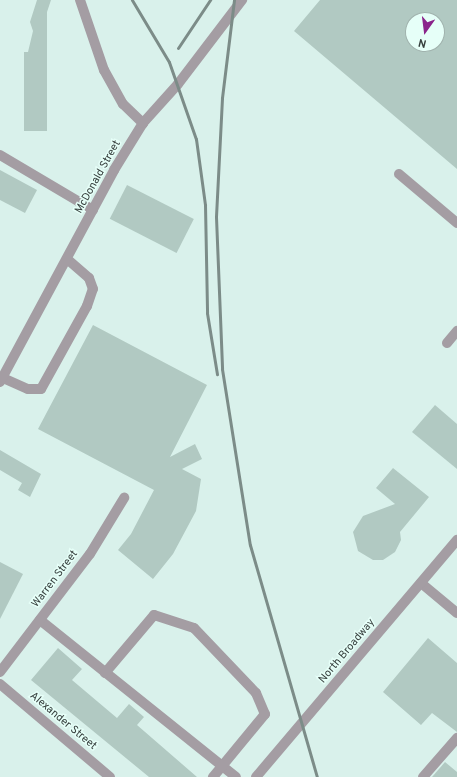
<!DOCTYPE html>
<html>
<head>
<meta charset="utf-8">
<style>
  body { margin:0 }
  #map { position:relative; width:457px; height:777px; overflow:hidden; background:#d9f1eb; font-family:Overpass,sans-serif }
  div>[style] { position:absolute }
  [style*='--x'] { left:calc(var(--x)*1px); top:calc(var(--y)*1px); width:calc(var(--w)*1px); rotate:calc(var(--a)*1deg) }
  .building>* { inset:0; background:#b1c9c2; transform-origin:0 0 }
  .service>* { height:10px; margin:-5px; padding:0 5px; transform-origin:5px; border-radius:5px; background:#a49da3 }
  .minor>* { height:10px; margin:-5px; padding:0 5px; transform-origin:5px; border-radius:5px; background:#a49da3 }
  .rail>* { height:3px; margin:-1.5px; padding:0 1.5px; transform-origin:1.5px; border-radius:1.5px; background:#7c8c88 }
  span { translate:-50% -50%; white-space:nowrap; text-align:center; line-height:1.15; -webkit-text-stroke:3px #e6fff8; paint-order:stroke }
  .street-label { font-size:11px; color:#363f3d }
  .north { position:absolute; left:405px; top:12px; width:40px; height:40px; box-sizing:border-box; background:#e6fff8; border:1px solid #a0b2ad; border-radius:50%; rotate:194deg; font-size:11px; font-weight:700; line-height:16px; text-align:center; color:#363f3d }
  .north::after { content:''; display:block; margin:auto; width:14px; height:18px; background:#8a248b; clip-path:polygon(50% 0,100% 100%,50% 72%,0 100%) }
</style>
</head>
<body>
<div id="map">
  <div class="building">
    <i style="clip-path:polygon(37px 0,51px 0,47px 12px,47px 131px,24px 131px,24px 52px,28px 52px,33px 31px,30px 22px)"></i>
    <i style="clip-path:polygon(evenodd,320px 0,457px 0,457px 169px,294px 31px,320px 0,413px 20px,437px 20px,437px 44px,413px 44px,413px 20px)"></i>
    <i style="clip-path:polygon(0 170px,37px 190px,25px 213px,0 200px)"></i>
    <i style="left:127px;top:185px;width:75px;height:38px;rotate:27deg"></i>
    <i style="clip-path:polygon(93px 325px,207px 385px,170px 457px,195px 444px,202px 459px,182px 469px,201px 479px,196px 511px,173px 554px,153px 579px,118px 550px,131px 534px,154px 490px,38px 429px)"></i>
    <i style="clip-path:polygon(435px 405px,457px 424px,457px 469px,412px 432px)"></i>
    <i style="clip-path:polygon(0 450px,41px 474px,30px 497px,18px 490px,22px 483px,0 470px)"></i>
    <i style="clip-path:polygon(393px 468px,429px 497px,400px 532px,401px 540px,395px 552px,383px 560px,373px 560px,358px 551px,353px 532px,363px 516px,395px 504px,376px 488px)"></i>
    <i style="clip-path:polygon(0 562px,23px 574px,0 619px)"></i>
    <i style="clip-path:polygon(428px 638px,457px 663px,457px 732px,432px 713px,421px 725px,383px 692px)"></i>
    <i style="clip-path:polygon(58px 648px,82px 669px,72px 680px,117px 718px,129px 704px,144px 717px,137px 725px,197px 777px,149px 777px,31px 680px)"></i>
    <i style="clip-path:polygon(445px 762px,457px 772px,457px 777px,432px 777px)"></i>
  </div>
  <div class="service">
    <i style="--x:80;--y:0;--w:74;--a:71.1"></i>
    <i style="--x:104;--y:70;--w:39;--a:61"></i>
    <i style="--x:123;--y:104;--w:28;--a:44"></i>
    <i style="--x:0;--y:155;--w:108;--a:30.6"></i>
    <i style="--x:399;--y:174;--w:76;--a:40.2"></i>
    <i style="--x:447;--y:343;--w:16;--a:-50"></i>
    <i style="--x:3;--y:378;--w:27;--a:24"></i>
    <i style="--x:28;--y:389;--w:13;--a:0"></i>
    <i style="--x:41;--y:389;--w:95;--a:-61"></i>
    <i style="--x:87;--y:306;--w:18;--a:-71"></i>
    <i style="--x:93;--y:289;--w:12;--a:-110"></i>
    <i style="--x:89;--y:278;--w:29;--a:-139"></i>
    <i style="--x:40;--y:620;--w:251;--a:38.7"></i>
    <i style="--x:105;--y:673;--w:76;--a:-49.8"></i>
    <i style="--x:154;--y:615;--w:42;--a:18"></i>
    <i style="--x:194;--y:628;--w:90;--a:46.4"></i>
    <i style="--x:256;--y:693;--w:23;--a:67"></i>
    <i style="--x:265;--y:714;--w:82;--a:129.5"></i>
    <i style="--x:423;--y:777;--w:52;--a:-48.9"></i>
  </div>
  <div class="minor">
    <i style="--x:0;--y:382;--w:241;--a:-61.7"></i>
    <i style="--x:114;--y:170;--w:55;--a:-58.3"></i>
    <i style="--x:143;--y:123;--w:52;--a:-48.1"></i>
    <i style="--x:178;--y:84;--w:106;--a:-52.7"></i>
    <i style="--x:421;--y:583;--w:47;--a:39.8"></i>
    <i style="--x:0;--y:672;--w:148;--a:-52.7"></i>
    <i style="--x:90;--y:554;--w:66;--a:-58.7"></i>
    <i style="--x:0;--y:684;--w:144;--a:40.2"></i>
    <i style="--x:256;--y:777;--w:311;--a:-49.7"></i>
  </div>
  <div class="rail">
    <i style="--x:132;--y:0;--w:72;--a:59.2"></i>
    <i style="--x:169;--y:62;--w:82;--a:70.7"></i>
    <i style="--x:196;--y:139;--w:67;--a:82.2"></i>
    <i style="--x:205;--y:205;--w:108;--a:88.9"></i>
    <i style="--x:207;--y:313;--w:62;--a:80.7"></i>
    <i style="--x:234;--y:0;--w:99;--a:97"></i>
    <i style="--x:222;--y:98;--w:119;--a:92.9"></i>
    <i style="--x:216;--y:217;--w:152;--a:87.7"></i>
    <i style="--x:222;--y:369;--w:178;--a:81"></i>
    <i style="--x:250;--y:545;--w:241;--a:73.9"></i>
    <i style="--x:178;--y:48;--w:58;--a:-56.3"></i>
  </div>
  <div class="street-label">
    <span style="left:98px;top:177px;rotate:-61deg">McDonald Street</span>
    <span style="left:55px;top:579px;rotate:-53deg">Warren Street</span>
    <span style="left:347px;top:651px;rotate:-50deg">North Broadway</span>
    <span style="left:63px;top:721px;rotate:40deg">Alexander Street</span>
  </div>
  <div class="north">N</div>
</div>
</body>
</html>
